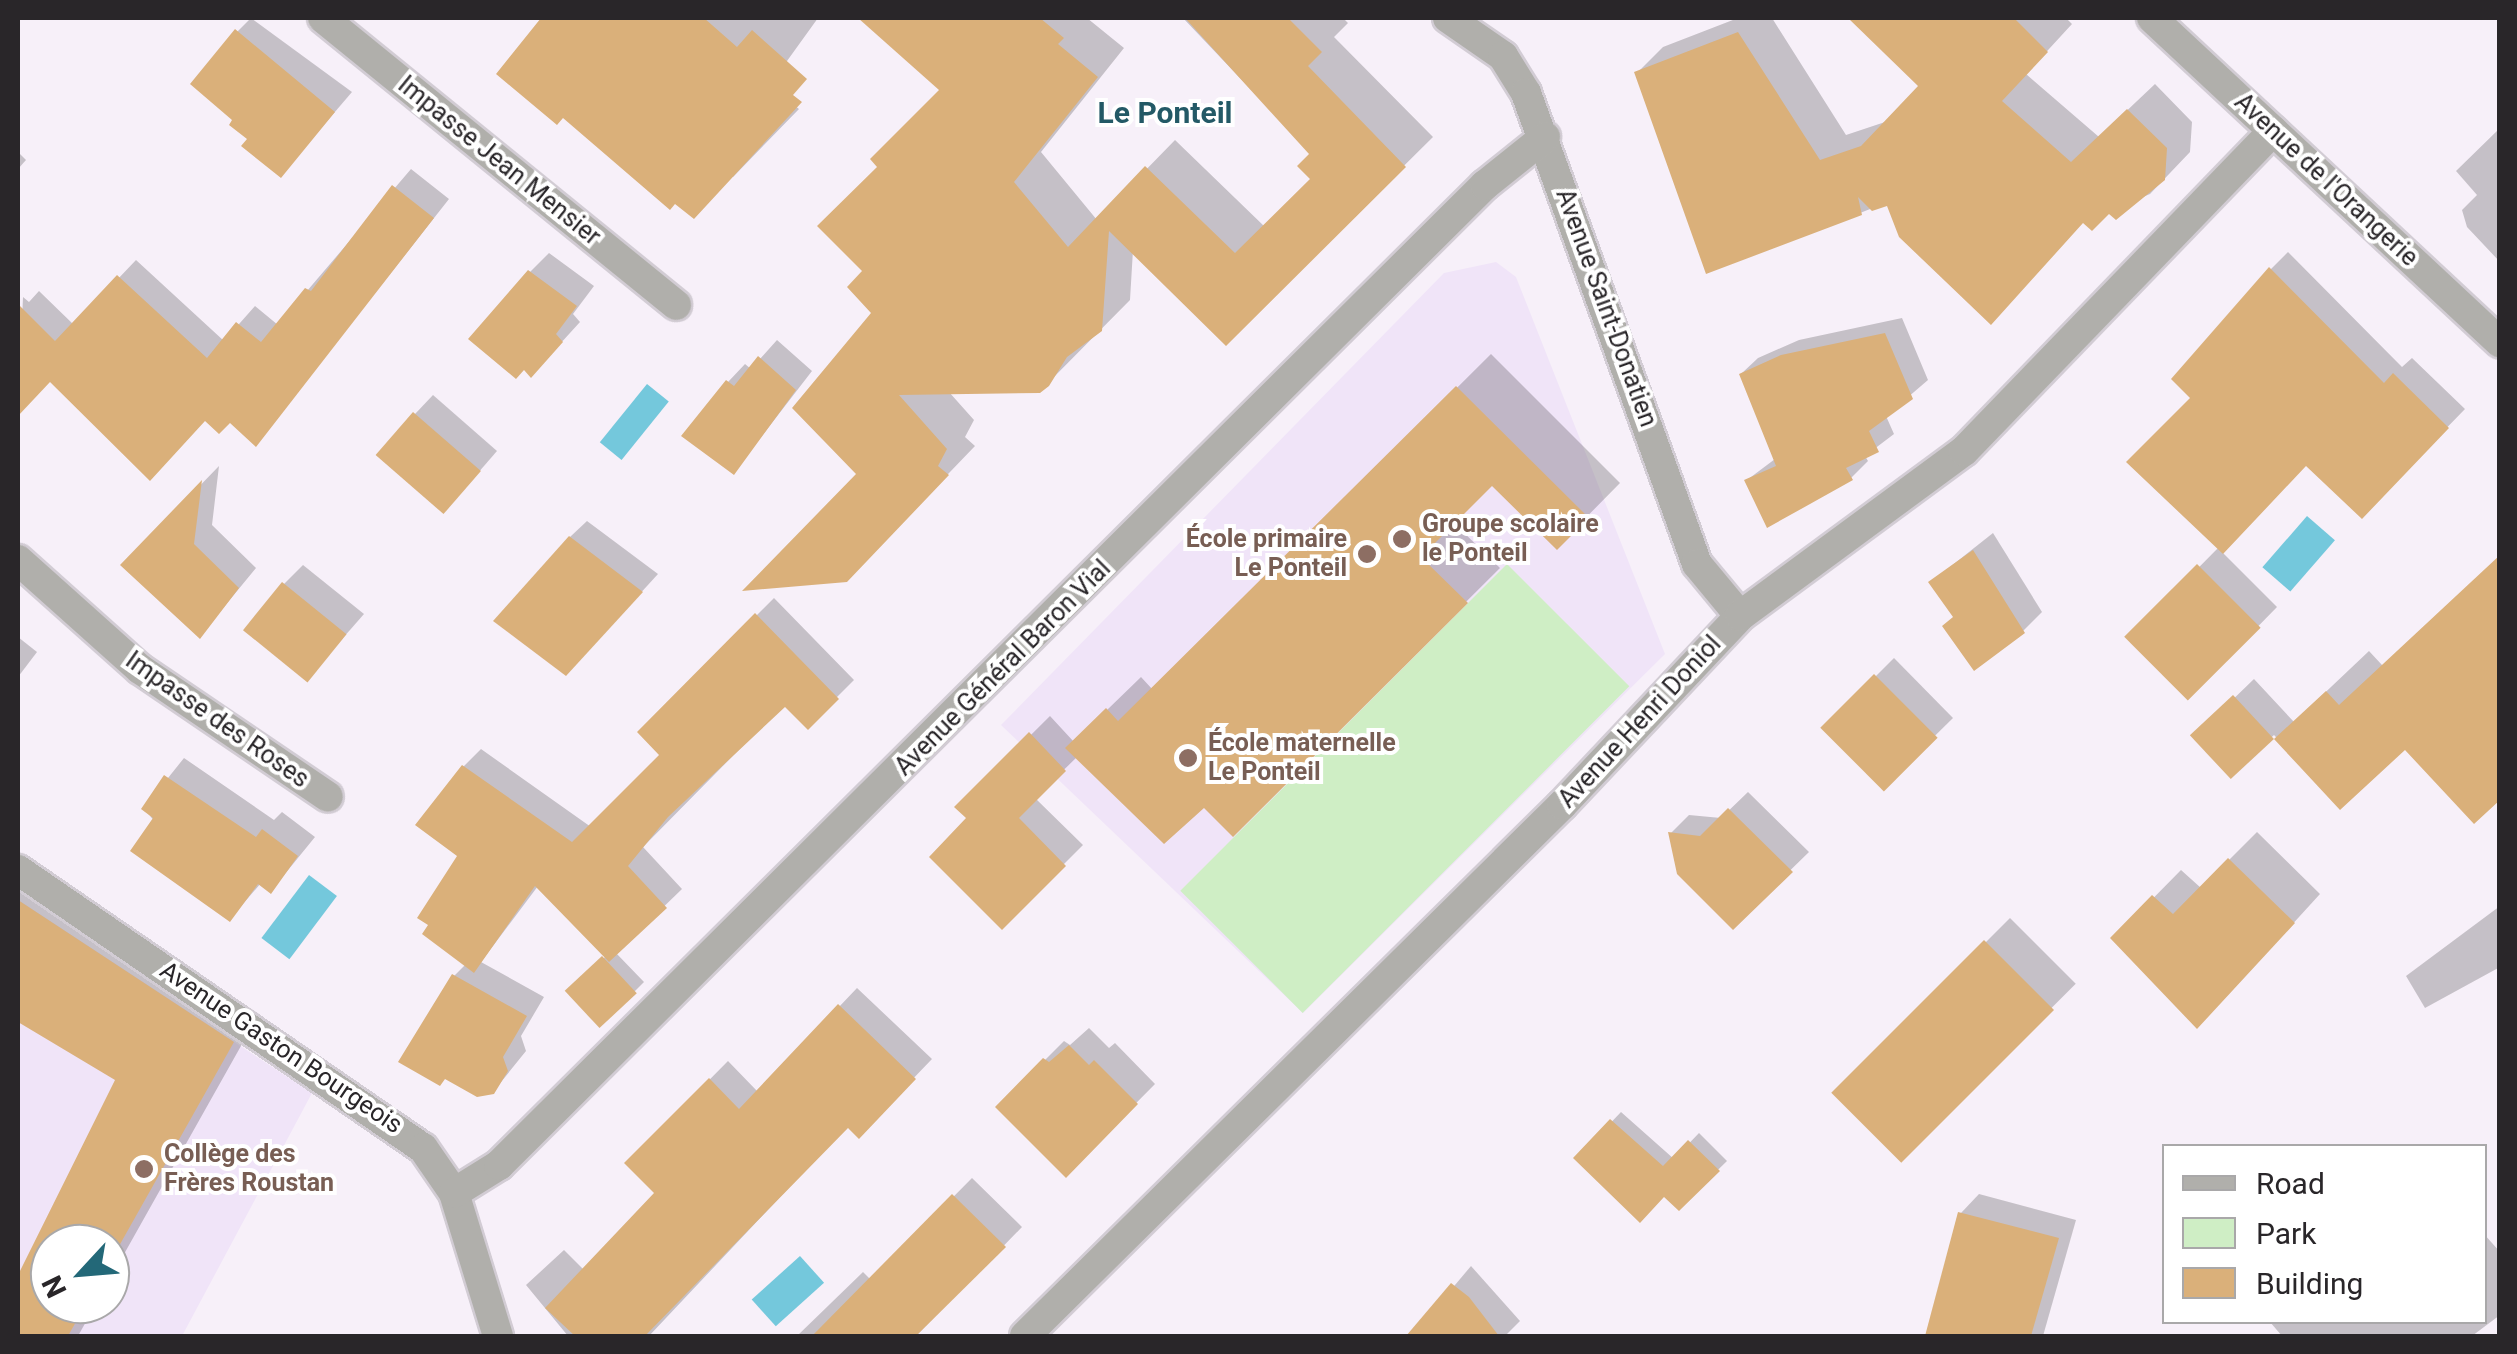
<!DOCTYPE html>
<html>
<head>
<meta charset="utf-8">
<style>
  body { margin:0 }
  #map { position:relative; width:2517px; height:1354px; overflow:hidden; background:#f7f0f9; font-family:Roboto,sans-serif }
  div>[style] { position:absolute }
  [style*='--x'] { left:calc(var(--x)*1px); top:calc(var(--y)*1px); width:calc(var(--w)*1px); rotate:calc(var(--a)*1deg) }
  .education>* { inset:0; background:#f0e4f8 }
  .green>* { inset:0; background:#cfeec5; transform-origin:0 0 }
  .water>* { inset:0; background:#74c8dc; transform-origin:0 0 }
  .shadow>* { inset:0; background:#0003; transform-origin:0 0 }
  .building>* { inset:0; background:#dab07a; transform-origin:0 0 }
  .roads { filter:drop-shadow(2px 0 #d2ccd4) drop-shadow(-2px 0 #d2ccd4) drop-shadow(0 2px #d2ccd4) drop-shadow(0 -2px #d2ccd4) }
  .minor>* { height:30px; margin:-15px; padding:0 15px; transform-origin:15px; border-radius:15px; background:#b0afab }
  .dots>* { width:28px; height:28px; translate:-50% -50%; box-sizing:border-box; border:5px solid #fff; border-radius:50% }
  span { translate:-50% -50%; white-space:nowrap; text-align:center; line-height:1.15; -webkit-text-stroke:8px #fff; paint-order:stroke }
  .street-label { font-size:25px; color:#292629 }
  .education-label { font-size:25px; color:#785e54; font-weight:700 }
  .left { translate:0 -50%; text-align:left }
  .right { translate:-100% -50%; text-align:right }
  .quarter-label { font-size:30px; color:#235966; font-weight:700 }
  .frame { position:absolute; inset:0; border:20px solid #292629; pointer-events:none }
  .legend { position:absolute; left:2162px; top:1144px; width:325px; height:180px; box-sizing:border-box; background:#fff; border:2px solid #a9a8a9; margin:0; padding:12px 18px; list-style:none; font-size:30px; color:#292629 }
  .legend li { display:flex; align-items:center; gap:20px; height:50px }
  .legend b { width:50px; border:2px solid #a9a8a9 }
  .north { position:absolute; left:30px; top:1224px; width:100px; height:100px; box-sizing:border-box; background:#fff; border:2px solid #a9a8a9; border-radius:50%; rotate:244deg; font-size:28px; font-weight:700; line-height:40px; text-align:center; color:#292629 }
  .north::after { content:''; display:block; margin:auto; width:35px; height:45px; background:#236878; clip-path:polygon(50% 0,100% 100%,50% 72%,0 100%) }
</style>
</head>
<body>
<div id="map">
  <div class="education">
    <i style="clip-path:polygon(1496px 262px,1516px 277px,1665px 654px,1303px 1013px,1001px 725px,1444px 273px)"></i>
    <i style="clip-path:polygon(evenodd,18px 900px,312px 1093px,182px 1336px,18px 1336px,18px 900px,50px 1244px,110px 1244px,110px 1304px,50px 1304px,50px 1244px)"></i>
  </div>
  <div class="green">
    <i style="left:1507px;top:564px;width:173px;height:462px;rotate:45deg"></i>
  </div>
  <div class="water">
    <i style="left:647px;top:384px;width:28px;height:75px;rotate:39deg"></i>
    <i style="left:2307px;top:516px;width:37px;height:68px;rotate:41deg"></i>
    <i style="left:309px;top:875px;width:35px;height:79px;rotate:37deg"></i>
    <i style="left:800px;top:1256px;width:36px;height:65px;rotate:48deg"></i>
  </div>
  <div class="shadow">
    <i style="clip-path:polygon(251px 18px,352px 92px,281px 175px,250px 138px,234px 35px)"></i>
    <i style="clip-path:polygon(545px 18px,818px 18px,769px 86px,799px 109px,733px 177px,564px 115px,500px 73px)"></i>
    <i style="clip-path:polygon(904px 18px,1087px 18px,1124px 48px,1041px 152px,1097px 220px,1175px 140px,1265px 227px,1313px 179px,1312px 154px,1183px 18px,1343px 18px,1348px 23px,1334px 37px,1433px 137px,1226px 342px,1133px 250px,1130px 300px,1047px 384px,949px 392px,974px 420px,965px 437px,975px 446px,875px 550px,860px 474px,875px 313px,865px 271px,880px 167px,942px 90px,887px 38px)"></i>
    <i style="clip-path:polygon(1738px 18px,1772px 18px,1846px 135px,1888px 121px,1922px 86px,1851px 18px,2066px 18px,2072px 24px,2026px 74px,2099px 137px,2155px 84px,2192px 122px,2190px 152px,2150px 194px,2085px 221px,1888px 202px,1860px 213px,1637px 73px,1663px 47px)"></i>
    <i style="clip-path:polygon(2500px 128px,2500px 262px,2467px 227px,2462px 210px,2477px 195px,2456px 171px)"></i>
    <i style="clip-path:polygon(18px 152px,26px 160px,18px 169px)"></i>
    <i style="clip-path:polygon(411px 169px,449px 199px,256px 444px,230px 420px,51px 379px,18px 414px,23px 297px,29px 302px,39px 291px,74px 325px,136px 260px,224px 341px,255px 306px,278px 325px)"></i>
    <i style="clip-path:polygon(2288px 252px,2402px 367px,2412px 358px,2465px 409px,2362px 515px,2306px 463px,2222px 552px,2277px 607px,2190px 696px,2129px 638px,2219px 547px,2194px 398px,2271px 269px)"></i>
    <i style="clip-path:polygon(549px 253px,594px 286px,573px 314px,580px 322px,549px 356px,530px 272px)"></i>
    <i style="clip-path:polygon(1902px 318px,1928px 380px,1886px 416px,1894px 434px,1865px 456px,1868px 461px,1851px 478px,1747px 480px,1775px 459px,1741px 374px,1758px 358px,1799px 340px)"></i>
    <i style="clip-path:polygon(777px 340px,812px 371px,734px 472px,728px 382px,745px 364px,751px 369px)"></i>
    <i style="clip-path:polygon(1491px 354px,1620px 483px,1557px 547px,1492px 483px,1453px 522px,1500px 568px,1233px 834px,1204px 804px,1078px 756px,1035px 798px,1083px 845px,1002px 926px,970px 818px,958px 807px,1050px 716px,1074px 742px,1141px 677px,1153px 690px)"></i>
    <i style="clip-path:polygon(433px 395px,497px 451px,445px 511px,415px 414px)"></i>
    <i style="clip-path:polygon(219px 466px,212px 525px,256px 568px,200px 636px,124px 564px)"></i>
    <i style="clip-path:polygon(587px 521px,658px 574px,583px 656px,570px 537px)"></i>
    <i style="clip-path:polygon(1993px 533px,2042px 612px,2023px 631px,1931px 582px)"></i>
    <i style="clip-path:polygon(303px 565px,364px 614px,307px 679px,284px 584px)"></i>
    <i style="clip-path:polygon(774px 598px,854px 680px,808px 726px,785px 703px,643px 847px,682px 889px,616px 953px,644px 982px,603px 1023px,570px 992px,606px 956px,538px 886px,481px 962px,544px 997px,521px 1036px,526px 1051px,493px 1092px,454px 976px,466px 964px,463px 767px,481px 749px,591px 827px,662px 755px,640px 732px)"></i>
    <i style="clip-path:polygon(18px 637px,37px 652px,18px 677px)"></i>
    <i style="clip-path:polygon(2369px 651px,2382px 665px,2405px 747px,2341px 806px,2274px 735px,2231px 775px,2194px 737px,2254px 679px,2294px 722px)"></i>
    <i style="clip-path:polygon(1894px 658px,1953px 718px,1882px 788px,1876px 676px)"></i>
    <i style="clip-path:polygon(184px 758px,274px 820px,282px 812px,315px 837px,271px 891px,261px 883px,230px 919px,144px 808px)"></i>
    <i style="clip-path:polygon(1748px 792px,1809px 852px,1733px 926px,1671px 833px,1689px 815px,1721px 818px)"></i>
    <i style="clip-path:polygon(2257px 832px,2320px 894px,2224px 999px,2114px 938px,2181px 870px,2201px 888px)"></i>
    <i style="clip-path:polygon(18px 856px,259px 1014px,110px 1279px,110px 1244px,50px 1244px,50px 1304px,96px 1304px,78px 1336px,18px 1336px,18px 1280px,118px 1079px,18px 1020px)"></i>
    <i style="clip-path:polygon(2500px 906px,2500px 967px,2425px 1008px,2406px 976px)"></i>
    <i style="left:2010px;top:918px;width:93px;height:248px;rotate:45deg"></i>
    <i style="clip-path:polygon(857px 988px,932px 1059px,859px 1135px,848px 1125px,649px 1336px,568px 1336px,526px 1285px,564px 1250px,584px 1270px,658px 1193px,627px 1163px,728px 1061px,758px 1092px)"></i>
    <i style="clip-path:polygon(1089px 1028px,1109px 1048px,1115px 1043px,1155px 1084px,1066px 1174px,998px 1107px,1064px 1041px,1070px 1045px)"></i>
    <i style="clip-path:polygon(1621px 1112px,1674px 1159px,1699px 1133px,1727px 1161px,1679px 1208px,1664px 1194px,1577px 1158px)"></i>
    <i style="clip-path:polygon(972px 1178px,1022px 1227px,916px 1336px,797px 1336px,863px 1272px,871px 1280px)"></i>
    <i style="clip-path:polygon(1979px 1194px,2076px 1220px,2043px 1336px,1945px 1336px,1961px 1213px)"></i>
    <i style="clip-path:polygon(2484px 1234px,2500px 1252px,2500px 1315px,2472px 1336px,2282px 1336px,2270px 1322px,2484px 1322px)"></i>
    <i style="clip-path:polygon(1471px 1266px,1520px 1321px,1505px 1336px,1412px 1336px)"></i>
  </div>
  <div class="building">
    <i style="clip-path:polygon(541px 18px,704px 18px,737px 47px,752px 30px,807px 79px,793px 95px,802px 102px,694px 219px,675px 204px,670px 210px,563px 118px,557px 125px,496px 74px)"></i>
    <i style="clip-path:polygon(858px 18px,1040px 18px,1064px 38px,1058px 44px,1098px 77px,1014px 182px,1068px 247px,1145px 166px,1235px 253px,1310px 179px,1297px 166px,1309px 154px,1185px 18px,1288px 18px,1322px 52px,1308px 66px,1406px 167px,1226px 346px,1109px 231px,1102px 331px,1067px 357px,1049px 386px,1040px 393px,899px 395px,947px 449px,938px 466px,949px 475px,847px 582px,742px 591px,856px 474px,792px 408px,871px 313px,847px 287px,862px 271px,817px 226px,877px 167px,870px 159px,939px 90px)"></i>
    <i style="clip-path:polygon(1848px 18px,2014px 18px,2048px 52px,2002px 101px,2071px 162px,2127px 109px,2167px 148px,2165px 180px,2116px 220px,2109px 214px,2092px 231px,2083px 223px,1991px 325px,1899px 237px,1887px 206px,1872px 211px,1858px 197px,1862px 215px,1706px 274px,1634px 72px,1738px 32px,1820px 160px,1861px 146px,1918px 86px)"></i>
    <i style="clip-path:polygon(235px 29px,335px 112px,281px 178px,241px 146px,247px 139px,229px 125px,232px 120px,190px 84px)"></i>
    <i style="clip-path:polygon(392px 185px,434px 218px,256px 447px,230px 423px,219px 434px,205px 421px,150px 481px,50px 382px,18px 416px,18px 304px,55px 341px,117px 275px,207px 358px,236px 322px,261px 342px,305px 288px,311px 291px)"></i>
    <i style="clip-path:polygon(2269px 267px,2384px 383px,2393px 373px,2449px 428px,2362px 519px,2306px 466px,2223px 554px,2126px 462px,2190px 398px,2171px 379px)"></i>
    <i style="clip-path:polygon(528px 270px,577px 306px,556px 334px,563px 342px,531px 378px,524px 370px,516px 379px,468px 339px)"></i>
    <i style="clip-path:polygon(1885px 333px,1913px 399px,1869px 431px,1879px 452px,1846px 468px,1853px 480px,1767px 528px,1744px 480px,1776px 466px,1739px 374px,1781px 355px)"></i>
    <i style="clip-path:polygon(758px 356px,796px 390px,734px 475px,681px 436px,726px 380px,734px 386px)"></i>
    <i style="clip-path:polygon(1456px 386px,1589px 518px,1557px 550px,1492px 486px,1421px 557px,1468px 603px,1233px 837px,1204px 808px,1164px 844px,1065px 748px,1106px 708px,1118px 721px)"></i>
    <i style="left:413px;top:412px;width:90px;height:57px;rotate:41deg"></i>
    <i style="clip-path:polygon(202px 480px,194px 544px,239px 588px,200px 639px,120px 565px)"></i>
    <i style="clip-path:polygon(569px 536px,643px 592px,566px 676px,493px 621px)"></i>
    <i style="clip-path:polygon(1973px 550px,2025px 633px,1974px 671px,1942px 626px,1953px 617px,1928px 582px)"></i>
    <i style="clip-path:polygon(2500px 555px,2500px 800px,2474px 824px,2405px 750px,2340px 810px,2274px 739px,2326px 691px,2339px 705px)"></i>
    <i style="left:2197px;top:564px;width:90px;height:103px;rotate:45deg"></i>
    <i style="left:282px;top:582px;width:83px;height:62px;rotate:39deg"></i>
    <i style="clip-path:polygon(755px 613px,839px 699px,808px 730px,785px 707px,668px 817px,628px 866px,667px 908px,609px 962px,535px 886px,474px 973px,422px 934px,428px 925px,417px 918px,457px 856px,415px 825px,462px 765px,572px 842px,659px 755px,637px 732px)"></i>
    <i style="left:1874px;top:674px;width:90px;height:76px;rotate:45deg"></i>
    <i style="left:2233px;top:695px;width:60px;height:59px;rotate:47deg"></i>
    <i style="clip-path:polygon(1029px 732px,1066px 771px,1019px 818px,1066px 866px,1002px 930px,929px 857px,966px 818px,954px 807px)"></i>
    <i style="clip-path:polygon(164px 775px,256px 837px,262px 829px,298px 856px,271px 894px,258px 884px,230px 922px,130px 851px,153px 818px,141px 809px)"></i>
    <i style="clip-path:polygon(1728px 808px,1793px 872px,1733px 930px,1677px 874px,1668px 832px,1700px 836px)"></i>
    <i style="clip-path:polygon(2228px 858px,2295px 923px,2197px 1029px,2110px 938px,2152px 895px,2173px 914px)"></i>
    <i style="clip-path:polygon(18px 900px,234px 1042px,110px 1262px,110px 1244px,50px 1244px,50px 1304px,86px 1304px,68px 1336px,18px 1336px,18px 1275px,115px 1080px,18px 1022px)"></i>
    <i style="left:1984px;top:940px;width:99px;height:216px;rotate:45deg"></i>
    <i style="left:602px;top:956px;width:51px;height:51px;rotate:47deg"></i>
    <i style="clip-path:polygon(452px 974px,527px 1016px,503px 1057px,508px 1071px,494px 1094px,477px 1097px,445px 1079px,440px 1086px,398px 1062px)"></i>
    <i style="clip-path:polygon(838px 1004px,916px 1079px,859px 1139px,848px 1128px,645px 1336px,575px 1336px,545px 1308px,654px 1193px,624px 1163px,709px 1078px,739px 1109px)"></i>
    <i style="clip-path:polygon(1069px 1045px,1089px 1065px,1094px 1060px,1138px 1104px,1066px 1178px,995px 1107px,1043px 1058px,1049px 1062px)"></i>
    <i style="clip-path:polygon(1610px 1119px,1663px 1166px,1688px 1140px,1720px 1171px,1679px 1211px,1664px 1197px,1640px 1223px,1573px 1158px)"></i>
    <i style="clip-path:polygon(952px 1194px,1006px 1247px,916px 1336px,812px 1336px)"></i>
    <i style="clip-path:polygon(1958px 1212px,2059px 1238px,2031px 1336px,1925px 1336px)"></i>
    <i style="clip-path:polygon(1451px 1283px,1469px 1297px,1499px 1336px,1406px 1336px)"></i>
  </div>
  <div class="roads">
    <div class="minor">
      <i style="--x:323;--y:18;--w:455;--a:39.1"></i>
      <i style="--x:1448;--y:18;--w:67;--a:34.6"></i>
      <i style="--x:1503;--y:56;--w:44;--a:58.1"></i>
      <i style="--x:1526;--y:93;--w:501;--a:70.05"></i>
      <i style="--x:1697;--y:564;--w:67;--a:50.4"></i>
      <i style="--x:2152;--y:18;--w:476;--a:43"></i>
      <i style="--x:18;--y:560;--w:164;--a:41.8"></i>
      <i style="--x:140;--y:669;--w:227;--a:34.2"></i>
      <i style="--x:18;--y:870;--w:491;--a:34.5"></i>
      <i style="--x:423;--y:1148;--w:55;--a:55.4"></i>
      <i style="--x:454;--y:1193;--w:150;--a:72.9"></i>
      <i style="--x:454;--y:1193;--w:53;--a:-31.9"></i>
      <i style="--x:499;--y:1165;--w:1390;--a:-44.83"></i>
      <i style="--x:1485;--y:185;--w:77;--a:-38.7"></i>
      <i style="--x:1025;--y:1336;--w:755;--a:-44.68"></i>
      <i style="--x:1562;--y:805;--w:260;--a:-46.7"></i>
      <i style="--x:1740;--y:616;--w:278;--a:-36.4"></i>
      <i style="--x:1964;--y:451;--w:445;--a:-46"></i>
    </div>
  </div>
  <div class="dots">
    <i style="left:1402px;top:539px;background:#8d6e63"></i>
    <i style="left:1367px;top:554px;background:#8d6e63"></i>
    <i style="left:1188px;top:758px;background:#8d6e63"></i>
    <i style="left:144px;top:1169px;background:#8d6e63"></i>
  </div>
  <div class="street-label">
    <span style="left:499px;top:161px;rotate:39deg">Impasse Jean Mensier</span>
    <span style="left:2326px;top:180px;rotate:43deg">Avenue de l'Orangerie</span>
    <span style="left:1606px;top:308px;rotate:70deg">Avenue Saint-Donatien</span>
    <span style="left:1003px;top:668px;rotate:-45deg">Avenue Général Baron Vial</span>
    <span style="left:217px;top:720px;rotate:35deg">Impasse des Roses</span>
    <span style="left:1640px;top:722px;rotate:-47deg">Avenue Henri Doniol</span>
    <span style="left:281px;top:1048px;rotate:34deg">Avenue Gaston Bourgeois</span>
  </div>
  <div class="education-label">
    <span class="left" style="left:1422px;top:539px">Groupe scolaire<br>le Ponteil</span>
    <span class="right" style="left:1347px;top:554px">École primaire<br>Le Ponteil</span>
    <span class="left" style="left:1208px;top:758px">École maternelle<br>Le Ponteil</span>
    <span class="left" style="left:164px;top:1169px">Collège des<br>Frères Roustan</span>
  </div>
  <div class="quarter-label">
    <span style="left:1165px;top:113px">Le Ponteil</span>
  </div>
  <div class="frame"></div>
  <ul class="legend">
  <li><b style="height:12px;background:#b0afab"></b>Road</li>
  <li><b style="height:28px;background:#cfeec5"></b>Park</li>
  <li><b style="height:28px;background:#dab07a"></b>Building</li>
  </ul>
  <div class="north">N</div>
</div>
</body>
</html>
